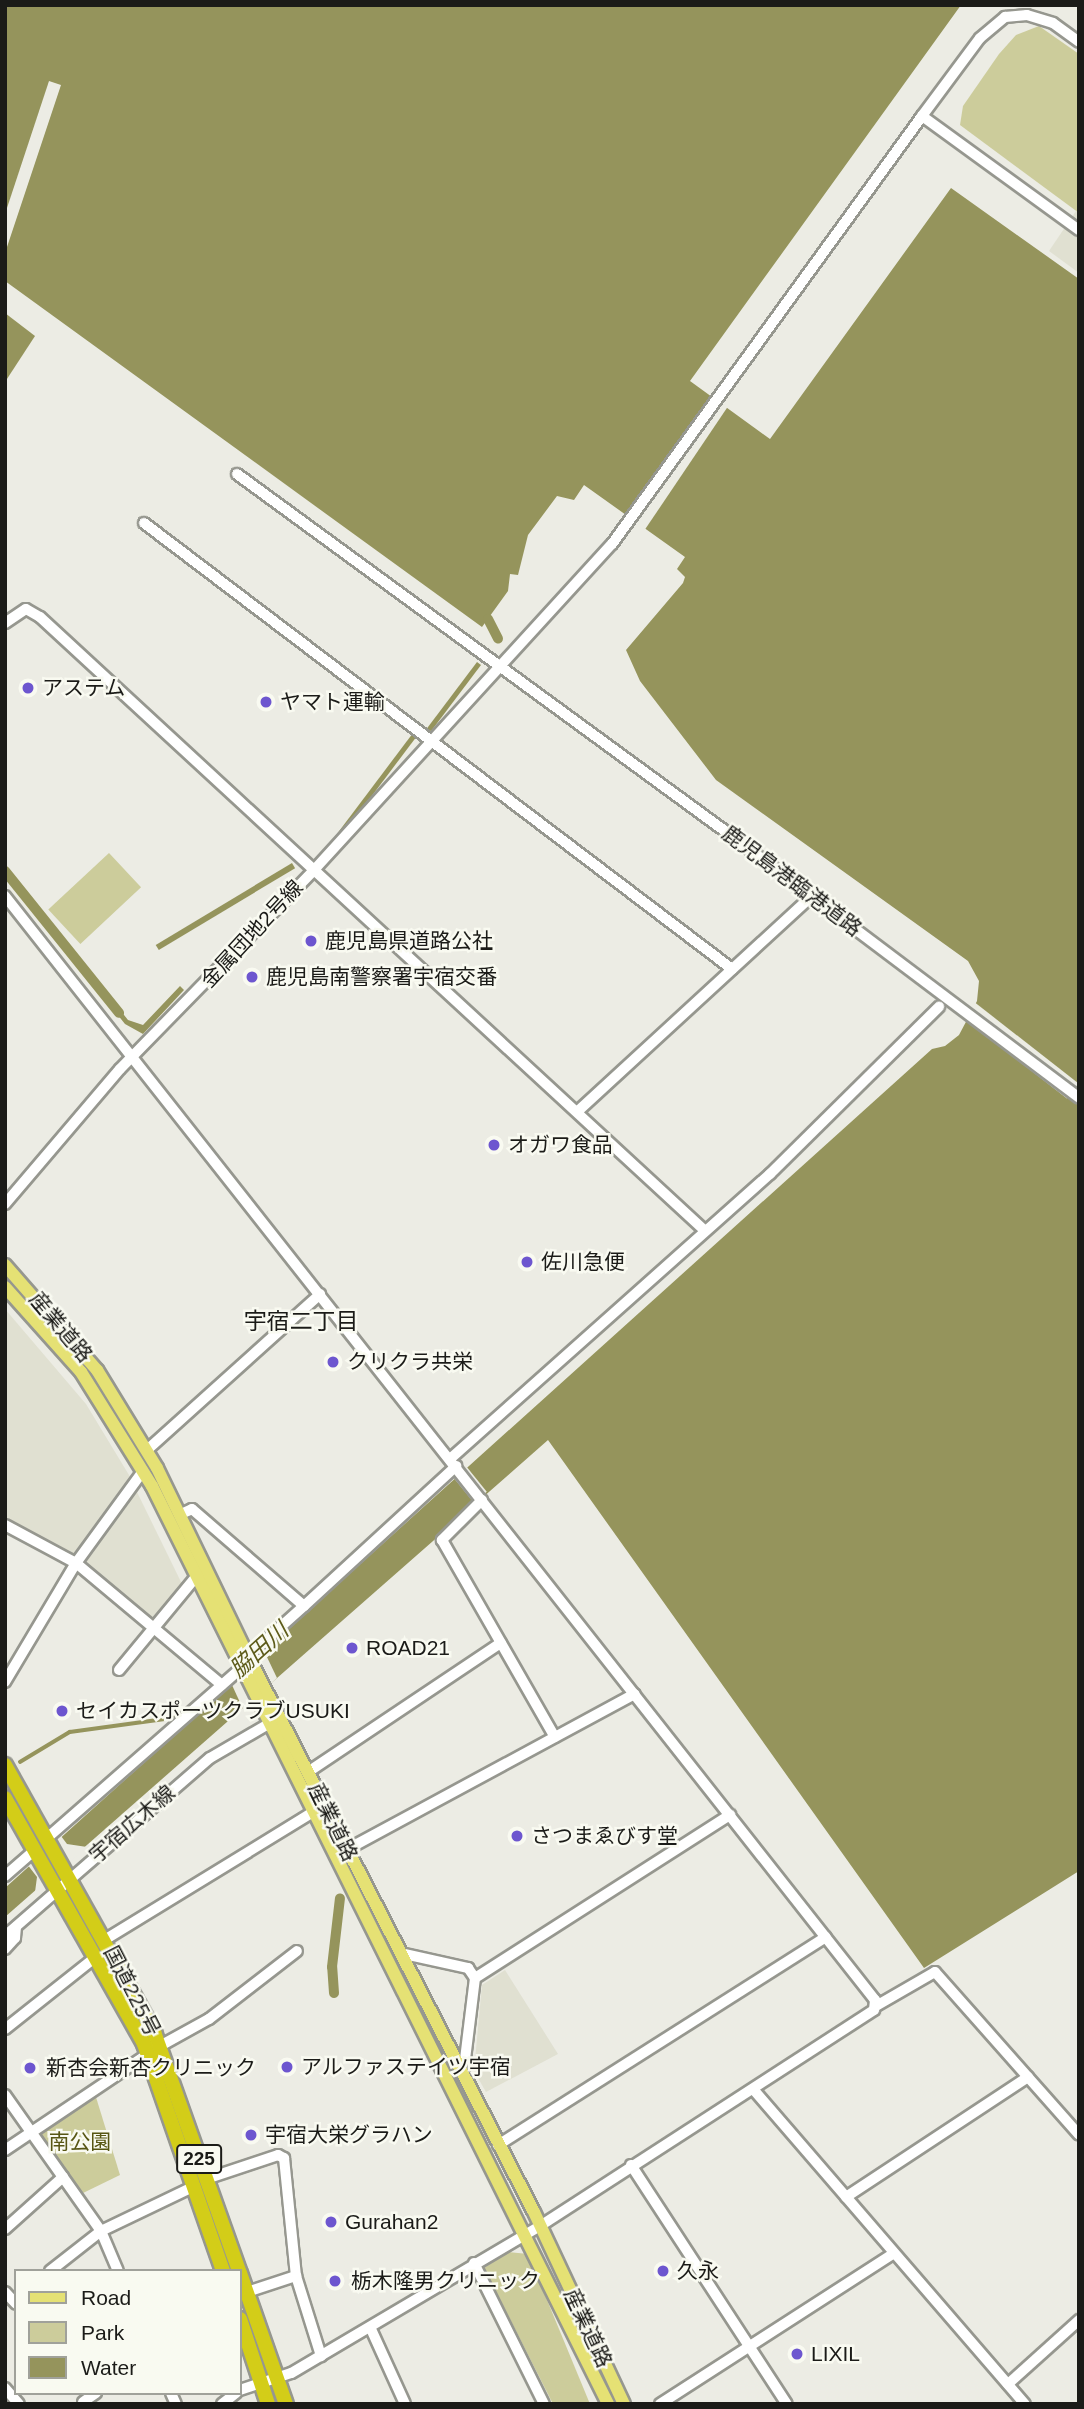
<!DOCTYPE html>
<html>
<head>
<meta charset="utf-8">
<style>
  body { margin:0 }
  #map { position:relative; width:1084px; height:2409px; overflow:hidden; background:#ecece4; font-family:Helvetica,"Noto Sans JP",sans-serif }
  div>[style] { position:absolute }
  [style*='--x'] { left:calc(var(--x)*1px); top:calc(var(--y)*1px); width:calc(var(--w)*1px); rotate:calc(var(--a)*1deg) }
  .built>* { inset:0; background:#e0e0d1 }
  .green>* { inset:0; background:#cccc9b; transform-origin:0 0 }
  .water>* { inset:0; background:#95945c; transform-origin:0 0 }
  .pier>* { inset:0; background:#ecece4; transform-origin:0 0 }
  .stream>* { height:3.5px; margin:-1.75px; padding:0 1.75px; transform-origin:1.75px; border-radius:1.75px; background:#95945c }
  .canal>* { height:10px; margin:-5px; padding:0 5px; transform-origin:5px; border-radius:5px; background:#95945c }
  .roads { filter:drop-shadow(2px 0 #96978f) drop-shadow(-2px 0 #96978f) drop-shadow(0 2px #96978f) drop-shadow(0 -2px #96978f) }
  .minor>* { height:10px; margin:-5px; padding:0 5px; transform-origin:5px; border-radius:5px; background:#fff }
  .major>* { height:12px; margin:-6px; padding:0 6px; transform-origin:6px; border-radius:6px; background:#e5e174 }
  .highway>* { height:14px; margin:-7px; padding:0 7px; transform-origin:7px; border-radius:7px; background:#d3cd18 }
  .tram>* { height:2px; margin:-1px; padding:0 1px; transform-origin:1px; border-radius:1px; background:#7f7f79 }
  .dots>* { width:19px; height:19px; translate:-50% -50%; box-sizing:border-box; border:4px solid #f9faf1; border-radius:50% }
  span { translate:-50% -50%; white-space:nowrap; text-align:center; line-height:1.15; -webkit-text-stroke:5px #f9faf1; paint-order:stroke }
  .shield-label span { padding:2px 5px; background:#f9faf1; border:2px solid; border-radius:5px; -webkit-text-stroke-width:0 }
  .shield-label { font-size:19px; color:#1b1b18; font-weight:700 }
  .poi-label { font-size:21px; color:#1b1b18 }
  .left { translate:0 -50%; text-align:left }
  .street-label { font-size:21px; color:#1b1b18 }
  .park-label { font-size:21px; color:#585614 }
  .neighbourhood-label { font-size:23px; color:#1b1b18 }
  .water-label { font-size:23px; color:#5d5b1a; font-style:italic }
  .frame { position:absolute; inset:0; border:7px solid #1b1b18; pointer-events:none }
  .legend { position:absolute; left:14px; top:2269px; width:228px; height:126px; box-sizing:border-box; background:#f9faf1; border:2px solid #a0a19a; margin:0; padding:9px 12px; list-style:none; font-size:21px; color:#1b1b18 }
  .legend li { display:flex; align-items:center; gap:14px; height:35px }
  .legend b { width:35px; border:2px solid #a0a19a }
</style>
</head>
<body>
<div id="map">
  <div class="built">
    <i style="clip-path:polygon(1076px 211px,1079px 213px,1079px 273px,1049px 251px)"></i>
    <i style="clip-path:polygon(5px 1309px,86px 1404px,132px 1480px,75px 1559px,5px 1521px)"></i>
    <i style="clip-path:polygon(134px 1486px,183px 1586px,153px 1622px,80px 1562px)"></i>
    <i style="clip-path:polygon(505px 1970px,558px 2054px,486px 2092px,474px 2071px,482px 1985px)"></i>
  </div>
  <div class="green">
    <i style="clip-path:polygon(1039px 26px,1079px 54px,1079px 213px,960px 125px,963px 106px,999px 54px,1016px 35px)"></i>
    <i style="left:109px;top:853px;width:47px;height:83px;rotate:47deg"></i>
    <i style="clip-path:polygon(95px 2094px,120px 2175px,81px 2194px,38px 2132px)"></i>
    <i style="clip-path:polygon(508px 2252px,528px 2254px,590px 2404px,553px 2404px,484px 2268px)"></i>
  </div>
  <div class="water">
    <i style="clip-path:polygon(5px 5px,961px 5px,690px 381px,770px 439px,951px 188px,1079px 279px,1079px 1871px,924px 1968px,548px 1440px,5px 1917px,5px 1888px,228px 1687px,270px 1655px,267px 1648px,932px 1049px,945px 1046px,959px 1035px,977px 1001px,979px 981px,968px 961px,716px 780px,640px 681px,626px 650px,683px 583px,685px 577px,677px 569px,685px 557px,584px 485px,574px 500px,557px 496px,528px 535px,518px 575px,510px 574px,508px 591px,482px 627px,5px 281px)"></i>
    <i style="clip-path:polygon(5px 313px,35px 336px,5px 382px)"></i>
    <i style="left:477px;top:662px;width:5px;height:83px;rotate:37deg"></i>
    <i style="left:413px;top:733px;width:5px;height:153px;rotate:37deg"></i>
    <i style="left:292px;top:863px;width:6px;height:159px;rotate:59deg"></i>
    <i style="clip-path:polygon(5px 865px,34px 900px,29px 904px,5px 874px)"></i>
    <i style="clip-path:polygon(180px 986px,184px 990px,143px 1034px,125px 1024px,109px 1004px,113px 1001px,128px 1020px,143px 1025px)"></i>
  </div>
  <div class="pier">
    <i style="clip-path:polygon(49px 81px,61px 85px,5px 253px,5px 214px)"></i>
    <i style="left:714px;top:395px;width:18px;height:152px;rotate:34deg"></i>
    <i style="left:973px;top:1001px;width:134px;height:19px;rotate:38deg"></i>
    <i style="left:466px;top:1466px;width:33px;height:17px;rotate:51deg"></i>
    <i style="clip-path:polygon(266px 1655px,277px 1678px,243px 1709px,232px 1685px)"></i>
    <i style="clip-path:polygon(61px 1836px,67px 1844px,87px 1847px,35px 1892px,37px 1877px,27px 1864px)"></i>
  </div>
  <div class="stream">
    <i style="--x:20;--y:1762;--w:58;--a:-31"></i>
    <i style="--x:70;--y:1732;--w:110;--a:-7.8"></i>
  </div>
  <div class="canal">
    <i style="--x:488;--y:619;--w:22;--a:63"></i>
    <i style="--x:5;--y:871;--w:182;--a:51.2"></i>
    <i style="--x:334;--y:1993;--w:26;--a:-94"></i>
    <i style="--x:332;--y:1967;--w:69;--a:-83.4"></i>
  </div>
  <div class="roads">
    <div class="minor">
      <i style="--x:922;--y:116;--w:97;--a:-53.4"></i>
      <i style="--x:980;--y:38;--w:33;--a:-40"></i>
      <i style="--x:1005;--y:17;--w:22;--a:-5"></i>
      <i style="--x:1027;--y:15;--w:27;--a:17"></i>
      <i style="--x:1053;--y:23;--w:32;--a:36"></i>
      <i style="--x:237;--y:474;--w:605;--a:36.19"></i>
      <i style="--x:725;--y:831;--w:443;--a:37"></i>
      <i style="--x:144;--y:523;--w:738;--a:37.18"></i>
      <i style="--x:5;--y:623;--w:25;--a:-34"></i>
      <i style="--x:26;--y:609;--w:16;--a:30"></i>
      <i style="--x:40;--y:617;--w:904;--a:42.71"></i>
      <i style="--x:5;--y:896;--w:1406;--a:51.76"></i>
      <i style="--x:875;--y:2000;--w:10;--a:96"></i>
      <i style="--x:874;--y:2010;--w:398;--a:147.1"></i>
      <i style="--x:540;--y:2226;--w:289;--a:149.4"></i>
      <i style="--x:291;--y:2373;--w:54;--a:161.6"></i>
      <i style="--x:578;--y:1111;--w:318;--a:-42.6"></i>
      <i style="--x:5;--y:1204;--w:177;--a:-49.6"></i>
      <i style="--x:120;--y:1069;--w:278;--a:-45.7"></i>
      <i style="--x:314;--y:870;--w:442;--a:-47.6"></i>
      <i style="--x:612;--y:544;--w:528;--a:-54.08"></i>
      <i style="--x:922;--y:116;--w:194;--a:36"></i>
      <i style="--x:147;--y:1450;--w:233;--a:-42"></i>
      <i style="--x:450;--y:1459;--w:429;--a:-41.7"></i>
      <i style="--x:770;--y:1174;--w:238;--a:-44.7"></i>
      <i style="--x:482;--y:1500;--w:57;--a:135"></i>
      <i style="--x:442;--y:1540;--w:227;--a:60.2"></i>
      <i style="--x:181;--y:1514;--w:12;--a:-24"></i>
      <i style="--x:192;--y:1509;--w:148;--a:40.9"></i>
      <i style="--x:304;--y:1606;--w:207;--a:-42.6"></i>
      <i style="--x:5;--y:1525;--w:81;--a:28.2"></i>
      <i style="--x:76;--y:1563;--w:190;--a:39.9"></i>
      <i style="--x:248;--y:1656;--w:75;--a:-41.8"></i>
      <i style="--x:119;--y:1670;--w:119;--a:-50.4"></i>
      <i style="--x:5;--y:1682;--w:139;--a:-59.2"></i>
      <i style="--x:76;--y:1563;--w:114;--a:-53.9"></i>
      <i style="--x:308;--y:1772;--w:232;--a:-33.8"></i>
      <i style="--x:46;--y:1839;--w:258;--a:-41.2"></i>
      <i style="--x:346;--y:1850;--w:328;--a:-28.4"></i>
      <i style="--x:5;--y:1876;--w:40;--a:-41"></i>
      <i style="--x:5;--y:1936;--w:271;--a:-41"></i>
      <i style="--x:210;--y:1758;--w:78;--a:-30.2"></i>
      <i style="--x:106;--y:1939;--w:241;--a:-31.5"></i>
      <i style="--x:5;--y:1949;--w:15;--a:-48"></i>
      <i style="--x:15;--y:1938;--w:11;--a:-85"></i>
      <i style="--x:400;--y:1953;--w:70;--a:12.4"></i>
      <i style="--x:468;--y:1968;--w:12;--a:55"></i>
      <i style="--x:475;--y:1978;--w:82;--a:97"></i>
      <i style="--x:465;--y:2059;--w:10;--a:135"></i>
      <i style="--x:475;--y:1978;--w:303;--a:-32.6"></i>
      <i style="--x:876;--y:2006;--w:68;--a:-30"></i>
      <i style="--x:935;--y:1972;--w:217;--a:48.5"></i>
      <i style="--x:5;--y:2029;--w:116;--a:-38.4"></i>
      <i style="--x:160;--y:2046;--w:56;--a:-28.9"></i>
      <i style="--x:209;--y:2019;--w:111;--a:-37.7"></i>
      <i style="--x:753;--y:2089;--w:416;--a:49.2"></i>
      <i style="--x:5;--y:2095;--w:166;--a:54.8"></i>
      <i style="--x:101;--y:2231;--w:43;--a:67"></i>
      <i style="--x:498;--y:2145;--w:388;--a:-32.4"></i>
      <i style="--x:5;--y:2150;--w:172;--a:-33.9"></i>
      <i style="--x:631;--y:2165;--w:285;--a:56.9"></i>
      <i style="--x:206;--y:2179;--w:76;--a:-18.4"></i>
      <i style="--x:278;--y:2155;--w:7;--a:27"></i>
      <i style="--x:284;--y:2158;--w:119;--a:84.2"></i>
      <i style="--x:296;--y:2276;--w:84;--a:72.6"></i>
      <i style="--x:846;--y:2197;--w:218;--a:-33.4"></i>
      <i style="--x:5;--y:2229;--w:78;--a:-41.9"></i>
      <i style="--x:474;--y:2263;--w:157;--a:63.6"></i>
      <i style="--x:50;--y:2271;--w:65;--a:-38.1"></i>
      <i style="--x:101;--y:2231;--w:104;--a:-25.6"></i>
      <i style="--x:5;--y:2292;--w:16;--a:47"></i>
      <i style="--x:247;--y:2292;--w:52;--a:-18.1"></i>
      <i style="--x:371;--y:2329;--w:82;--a:65.6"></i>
      <i style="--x:1008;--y:2384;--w:96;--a:-42"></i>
      <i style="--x:5;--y:2388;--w:21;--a:49"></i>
      <i style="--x:171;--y:2393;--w:12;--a:66"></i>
      <i style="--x:83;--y:2402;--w:16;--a:-35"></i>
      <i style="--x:222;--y:2404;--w:18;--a:-38"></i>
      <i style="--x:660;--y:2404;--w:278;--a:-32.8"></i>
    </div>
    <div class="major">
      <i style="--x:5;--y:1265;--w:140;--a:48.8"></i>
      <i style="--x:97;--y:1370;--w:115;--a:58.5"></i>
      <i style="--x:157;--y:1468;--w:209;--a:64.2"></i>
      <i style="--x:248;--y:1656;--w:625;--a:62.78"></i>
      <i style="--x:534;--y:2212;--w:212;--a:64.9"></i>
      <i style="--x:5;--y:1287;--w:114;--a:48.2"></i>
      <i style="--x:81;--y:1372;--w:134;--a:58.1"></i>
      <i style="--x:152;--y:1486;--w:1025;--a:63.58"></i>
    </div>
    <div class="highway">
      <i style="--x:5;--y:1765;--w:306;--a:60.8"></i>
      <i style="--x:154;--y:2032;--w:254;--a:70.4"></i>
      <i style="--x:5;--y:1798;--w:283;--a:60.5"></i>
      <i style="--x:144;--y:2044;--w:240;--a:70.8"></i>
      <i style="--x:240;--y:2273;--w:139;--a:70.7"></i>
      <i style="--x:240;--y:2319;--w:89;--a:71.8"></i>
    </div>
  </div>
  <div class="tram">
    <i style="--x:5;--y:2401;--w:4;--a:45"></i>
  </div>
  <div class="dots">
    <i style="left:28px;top:688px;background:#6d56cf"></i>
    <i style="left:266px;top:702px;background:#6d56cf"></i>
    <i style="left:311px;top:941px;background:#6d56cf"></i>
    <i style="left:252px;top:977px;background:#6d56cf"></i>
    <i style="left:494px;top:1145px;background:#6d56cf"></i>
    <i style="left:527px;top:1262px;background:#6d56cf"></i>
    <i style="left:333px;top:1362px;background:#6d56cf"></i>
    <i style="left:352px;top:1648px;background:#6d56cf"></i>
    <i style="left:62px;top:1711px;background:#6d56cf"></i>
    <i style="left:517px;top:1836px;background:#6d56cf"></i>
    <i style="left:287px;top:2067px;background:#6d56cf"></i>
    <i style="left:30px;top:2068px;background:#6d56cf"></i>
    <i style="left:251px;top:2135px;background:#6d56cf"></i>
    <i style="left:331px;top:2222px;background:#6d56cf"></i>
    <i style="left:663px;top:2271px;background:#6d56cf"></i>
    <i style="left:335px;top:2281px;background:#6d56cf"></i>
    <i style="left:797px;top:2354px;background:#6d56cf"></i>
  </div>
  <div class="shield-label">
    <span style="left:199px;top:2159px">225</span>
  </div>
  <div class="poi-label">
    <span class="left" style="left:42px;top:688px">アステム</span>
    <span class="left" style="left:280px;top:702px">ヤマト運輸</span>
    <span class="left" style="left:325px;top:941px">鹿児島県道路公社</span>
    <span class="left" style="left:266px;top:977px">鹿児島南警察署宇宿交番</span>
    <span class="left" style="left:508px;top:1145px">オガワ食品</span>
    <span class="left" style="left:541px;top:1262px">佐川急便</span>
    <span class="left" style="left:347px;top:1362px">クリクラ共栄</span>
    <span class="left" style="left:366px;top:1648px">ROAD21</span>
    <span class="left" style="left:76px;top:1711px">セイカスポーツクラブUSUKI</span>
    <span class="left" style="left:531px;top:1836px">さつまゑびす堂</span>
    <span class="left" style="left:301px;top:2067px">アルファステイツ宇宿</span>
    <span class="left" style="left:46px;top:2068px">新杏会新杏クリニック</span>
    <span class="left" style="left:265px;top:2135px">宇宿大栄グラハン</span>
    <span class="left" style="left:345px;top:2222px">Gurahan2</span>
    <span class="left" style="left:677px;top:2271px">久永</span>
    <span class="left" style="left:351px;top:2281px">栃木隆男クリニック</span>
    <span class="left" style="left:811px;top:2354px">LIXIL</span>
  </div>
  <div class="street-label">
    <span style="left:792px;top:881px;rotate:37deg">鹿児島港臨港道路</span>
    <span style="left:252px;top:934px;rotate:-47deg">金属団地2号線</span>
    <span style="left:61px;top:1327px;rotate:50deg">産業道路</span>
    <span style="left:333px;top:1822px;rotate:64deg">産業道路</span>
    <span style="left:132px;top:1824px;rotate:-41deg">宇宿広木線</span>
    <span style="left:132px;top:1991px;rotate:63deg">国道225号</span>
    <span style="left:588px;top:2328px;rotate:65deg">産業道路</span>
  </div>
  <div class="park-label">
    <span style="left:80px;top:2142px">南公園</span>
  </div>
  <div class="neighbourhood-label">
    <span style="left:301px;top:1321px">宇宿二丁目</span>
  </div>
  <div class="water-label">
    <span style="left:259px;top:1650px;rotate:-42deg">脇田川</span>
  </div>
  <div class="frame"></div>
  <ul class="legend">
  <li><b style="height:9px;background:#e5e174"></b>Road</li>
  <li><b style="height:19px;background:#cccc9b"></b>Park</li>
  <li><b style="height:19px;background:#95945c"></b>Water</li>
  </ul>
</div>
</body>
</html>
